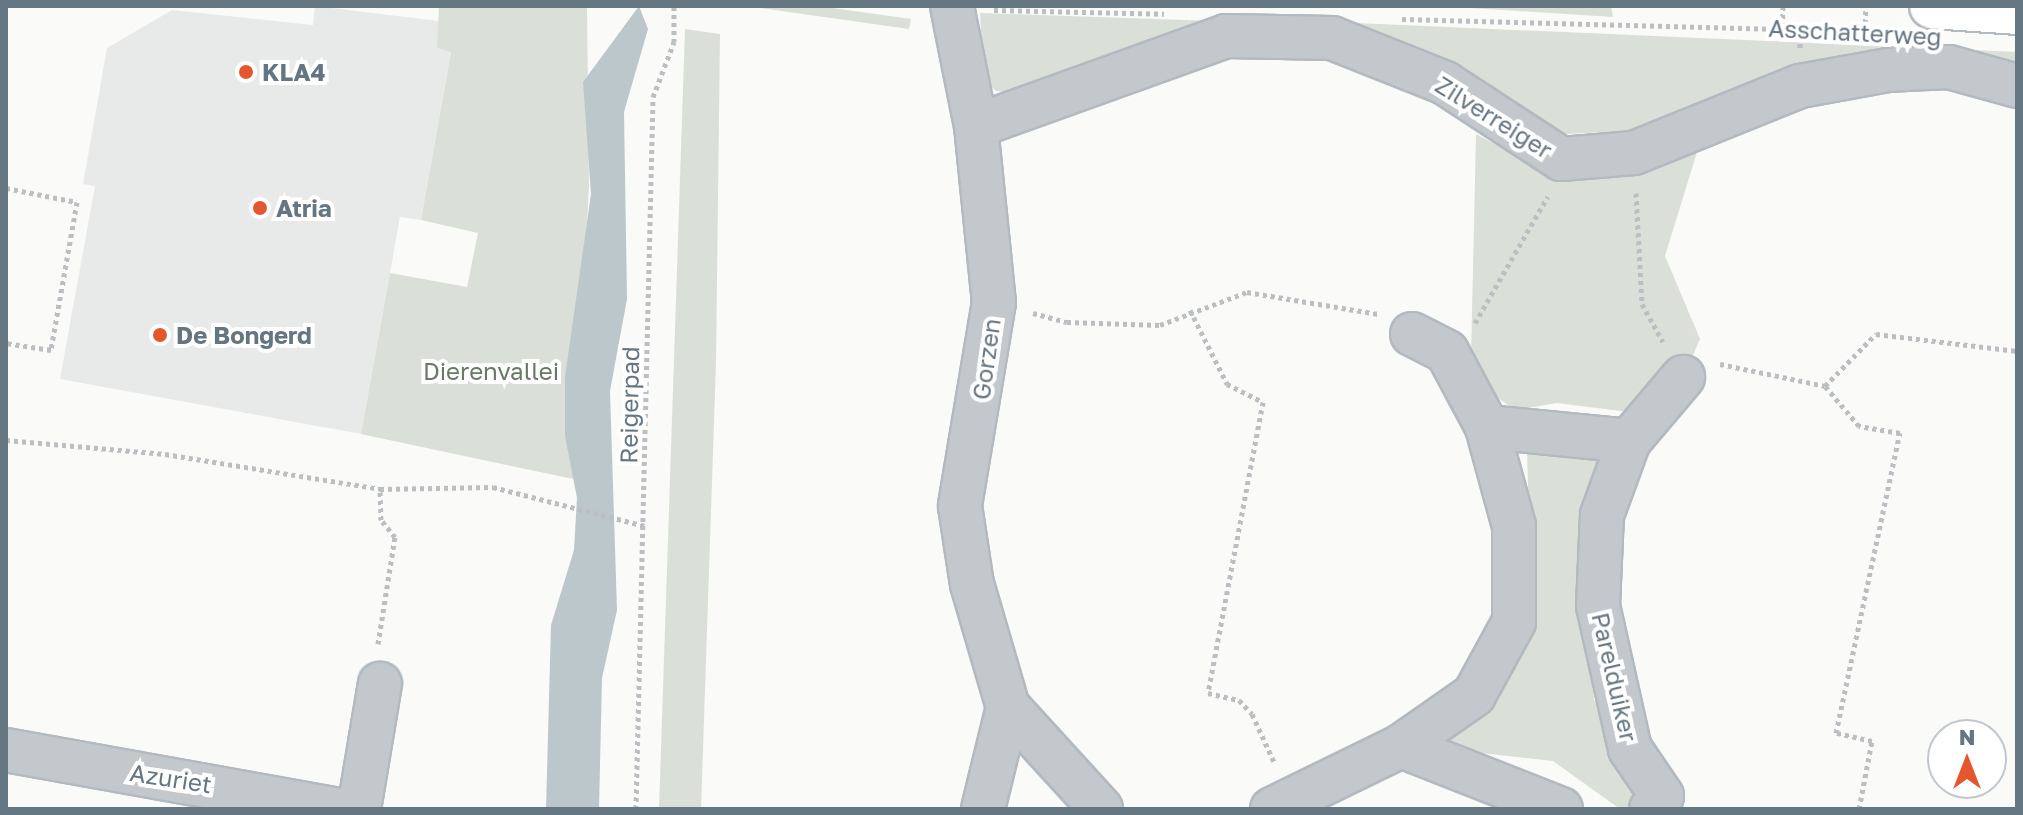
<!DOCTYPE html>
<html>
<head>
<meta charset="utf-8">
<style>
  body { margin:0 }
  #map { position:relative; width:2023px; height:815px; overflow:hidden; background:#fafaf8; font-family:"Golos Text",sans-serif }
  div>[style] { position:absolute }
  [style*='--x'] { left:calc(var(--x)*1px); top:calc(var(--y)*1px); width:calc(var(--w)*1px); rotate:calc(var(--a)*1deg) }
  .built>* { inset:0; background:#e8e9e9 }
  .green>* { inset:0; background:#dadfd7 }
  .water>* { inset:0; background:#bbc7cb }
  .path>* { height:5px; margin-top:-2.5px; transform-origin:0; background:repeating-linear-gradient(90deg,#bbbfc2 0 4px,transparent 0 8px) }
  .roads { filter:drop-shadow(2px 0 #b3babf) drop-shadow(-2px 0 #b3babf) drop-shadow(0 2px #b3babf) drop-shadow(0 -2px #b3babf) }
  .street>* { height:42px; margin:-21px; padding:0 21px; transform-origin:21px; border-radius:21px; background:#c3c8cc }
  .secondary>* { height:44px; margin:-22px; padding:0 22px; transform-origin:22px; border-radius:22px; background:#fff }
  .dots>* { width:22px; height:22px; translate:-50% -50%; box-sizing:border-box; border:4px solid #fff; border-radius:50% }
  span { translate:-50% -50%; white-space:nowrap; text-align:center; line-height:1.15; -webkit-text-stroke:8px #fff; paint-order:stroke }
  .street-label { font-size:24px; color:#657683 }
  .poi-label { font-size:24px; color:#657683; font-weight:700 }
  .left { translate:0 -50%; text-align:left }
  .park-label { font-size:24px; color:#687a64 }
  .frame { position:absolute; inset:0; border:8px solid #657683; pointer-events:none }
  .north { position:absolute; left:1927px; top:719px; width:80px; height:80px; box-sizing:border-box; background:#fff; border:2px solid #c1c8cd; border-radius:50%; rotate:0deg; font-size:22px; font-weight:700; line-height:32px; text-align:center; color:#657683 }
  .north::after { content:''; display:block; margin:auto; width:28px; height:36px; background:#e4572e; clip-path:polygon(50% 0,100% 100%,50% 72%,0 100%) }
</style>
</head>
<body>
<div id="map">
  <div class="built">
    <i style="clip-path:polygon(315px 6px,439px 21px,437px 48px,451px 51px,421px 220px,400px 217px,361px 434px,60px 379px,95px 186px,83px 184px,107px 48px,172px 10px,313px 25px)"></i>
  </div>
  <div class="green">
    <i style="clip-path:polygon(439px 6px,587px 6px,589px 186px,573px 479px,361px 434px,390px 273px,467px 287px,478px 233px,421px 220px,451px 52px,437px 48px)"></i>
    <i style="clip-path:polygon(818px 6px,911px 19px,909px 29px,760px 8px)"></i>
    <i style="clip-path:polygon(1440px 6px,1611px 6px,1613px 17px)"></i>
    <i style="clip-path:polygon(980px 13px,1214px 21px,1025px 94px,996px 91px,984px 80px)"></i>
    <i style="clip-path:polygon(1356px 23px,2017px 52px,2017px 70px,2007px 66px,1662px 129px,1567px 134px,1540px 130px,1442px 61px)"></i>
    <i style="clip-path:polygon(685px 29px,720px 34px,716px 362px,701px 809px,659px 809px)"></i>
    <i style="clip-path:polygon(1476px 134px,1527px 161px,1647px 167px,1697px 152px,1665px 256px,1700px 339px,1689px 364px,1629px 412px,1557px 403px,1515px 410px,1487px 390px,1471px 359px)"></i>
    <i style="clip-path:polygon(1527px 451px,1604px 458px,1586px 634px,1594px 699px,1643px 809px,1620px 809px,1553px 761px,1435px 748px,1513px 672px,1532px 613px)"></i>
  </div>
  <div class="water">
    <i style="clip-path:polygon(639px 6px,648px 29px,624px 112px,627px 299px,610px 391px,617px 610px,602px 678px,599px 809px,546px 809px,551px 625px,574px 550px,577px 498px,565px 436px,565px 377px,591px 194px,583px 82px)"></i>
  </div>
  <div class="path">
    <i style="--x:1783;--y:6;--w:30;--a:92"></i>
    <i style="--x:1782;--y:36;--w:18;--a:0"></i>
    <i style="--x:1800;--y:36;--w:12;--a:90"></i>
    <i style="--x:994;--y:10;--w:170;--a:1.3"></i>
    <i style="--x:1402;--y:19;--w:457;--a:1.5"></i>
    <i style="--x:1865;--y:31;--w:25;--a:-88"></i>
    <i style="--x:6;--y:188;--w:72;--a:11.2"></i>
    <i style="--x:77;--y:202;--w:150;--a:100"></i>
    <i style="--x:51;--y:350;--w:46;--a:-171.2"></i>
    <i style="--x:1636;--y:193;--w:111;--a:86.9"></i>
    <i style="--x:1642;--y:304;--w:43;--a:61.1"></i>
    <i style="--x:1190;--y:310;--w:83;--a:63.4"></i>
    <i style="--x:1227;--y:384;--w:40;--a:26.6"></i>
    <i style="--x:1263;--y:402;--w:296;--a:100.7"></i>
    <i style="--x:1208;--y:693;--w:32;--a:13"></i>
    <i style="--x:1239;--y:700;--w:19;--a:47"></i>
    <i style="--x:1252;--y:714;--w:55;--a:65.3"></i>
    <i style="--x:1033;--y:313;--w:35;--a:15"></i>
    <i style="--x:1067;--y:322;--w:93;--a:1.8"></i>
    <i style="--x:1160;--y:325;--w:93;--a:-20.8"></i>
    <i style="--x:1247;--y:292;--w:133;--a:9.5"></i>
    <i style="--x:1475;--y:323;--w:146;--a:-60.1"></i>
    <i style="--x:1720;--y:364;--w:107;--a:11.8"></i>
    <i style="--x:6;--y:440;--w:160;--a:5"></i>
    <i style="--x:165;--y:454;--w:218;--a:9.2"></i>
    <i style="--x:380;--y:489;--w:113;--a:-1"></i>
    <i style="--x:493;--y:487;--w:157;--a:14.4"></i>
    <i style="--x:378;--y:644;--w:108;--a:-81"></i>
    <i style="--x:395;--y:537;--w:22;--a:-129"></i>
    <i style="--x:381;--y:520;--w:31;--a:-92"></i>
    <i style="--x:636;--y:809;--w:712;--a:-88.63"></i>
    <i style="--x:653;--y:97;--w:59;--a:-69.1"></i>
    <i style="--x:674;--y:42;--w:36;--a:-90"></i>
    <i style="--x:1859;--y:809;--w:69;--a:-79.2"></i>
    <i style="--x:1872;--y:741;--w:37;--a:-167"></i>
    <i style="--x:1836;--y:733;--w:307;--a:-78"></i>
    <i style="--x:1900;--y:433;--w:42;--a:-170.3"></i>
    <i style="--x:1859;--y:426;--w:52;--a:-130.4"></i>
    <i style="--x:1825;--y:386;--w:73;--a:-45.6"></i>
    <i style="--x:1876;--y:334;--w:142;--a:6.9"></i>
  </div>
  <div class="roads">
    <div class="street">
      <i style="--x:952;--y:6;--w:122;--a:78.7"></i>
      <i style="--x:976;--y:126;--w:177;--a:84.2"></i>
      <i style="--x:994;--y:302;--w:207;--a:99.5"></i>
      <i style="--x:960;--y:506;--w:79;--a:81.3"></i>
      <i style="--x:972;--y:584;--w:128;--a:73.7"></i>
      <i style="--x:1008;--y:707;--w:138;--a:47.6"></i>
      <i style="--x:976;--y:126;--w:266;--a:-19.8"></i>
      <i style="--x:1226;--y:36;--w:106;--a:1.1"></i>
      <i style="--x:1332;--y:38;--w:122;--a:21.7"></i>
      <i style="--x:1445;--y:83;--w:139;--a:33.2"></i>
      <i style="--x:1561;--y:159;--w:73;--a:-4.7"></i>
      <i style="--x:1634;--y:153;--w:179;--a:-22"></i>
      <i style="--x:1800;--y:86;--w:89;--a:-10.3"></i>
      <i style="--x:1888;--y:70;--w:61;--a:-2.8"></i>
      <i style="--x:1949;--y:67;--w:71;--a:15.6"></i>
      <i style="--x:1412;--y:334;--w:39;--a:27"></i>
      <i style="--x:1447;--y:352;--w:85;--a:61.9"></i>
      <i style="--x:6;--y:750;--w:334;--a:10.2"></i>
      <i style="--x:359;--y:809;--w:127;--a:-80.5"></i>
      <i style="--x:983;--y:809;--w:105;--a:-76.2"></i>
      <i style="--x:1272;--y:809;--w:144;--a:-26"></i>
      <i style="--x:1561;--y:809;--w:172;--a:-158.5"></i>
      <i style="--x:1401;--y:746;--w:89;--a:-34.9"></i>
      <i style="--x:1474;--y:695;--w:83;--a:-61.3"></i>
      <i style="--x:1514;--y:622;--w:96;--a:-90"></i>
      <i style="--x:1514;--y:526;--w:103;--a:-105.3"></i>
      <i style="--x:1487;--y:427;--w:143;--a:5.6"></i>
      <i style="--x:1651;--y:809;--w:17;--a:-50"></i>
      <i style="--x:1662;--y:796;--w:57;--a:-124.2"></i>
      <i style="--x:1630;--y:749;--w:147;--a:-102.6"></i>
      <i style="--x:1598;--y:606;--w:91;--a:-87.5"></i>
      <i style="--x:1602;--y:515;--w:79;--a:-70"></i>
      <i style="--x:1629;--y:441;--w:84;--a:-49.8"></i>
    </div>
    <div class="secondary">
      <i style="--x:1932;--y:6;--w:85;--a:4"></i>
    </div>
  </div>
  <div class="dots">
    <i style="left:246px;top:72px;background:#e4572e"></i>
    <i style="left:260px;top:208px;background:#e4572e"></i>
    <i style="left:160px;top:335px;background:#e4572e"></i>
  </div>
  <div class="street-label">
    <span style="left:1855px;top:32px;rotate:3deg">Asschatterweg</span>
    <span style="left:1494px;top:117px;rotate:32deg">Zilverreiger</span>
    <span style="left:986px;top:359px;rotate:-82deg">Gorzen</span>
    <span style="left:629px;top:405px;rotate:-89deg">Reigerpad</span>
    <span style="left:1615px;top:677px;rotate:77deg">Parelduiker</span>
    <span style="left:171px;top:778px;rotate:9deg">Azuriet</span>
  </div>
  <div class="poi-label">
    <span class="left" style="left:262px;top:72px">KLA4</span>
    <span class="left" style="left:276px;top:208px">Atria</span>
    <span class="left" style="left:176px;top:335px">De Bongerd</span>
  </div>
  <div class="park-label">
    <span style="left:491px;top:371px">Dierenvallei</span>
  </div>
  <div class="frame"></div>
  <div class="north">N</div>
</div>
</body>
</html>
